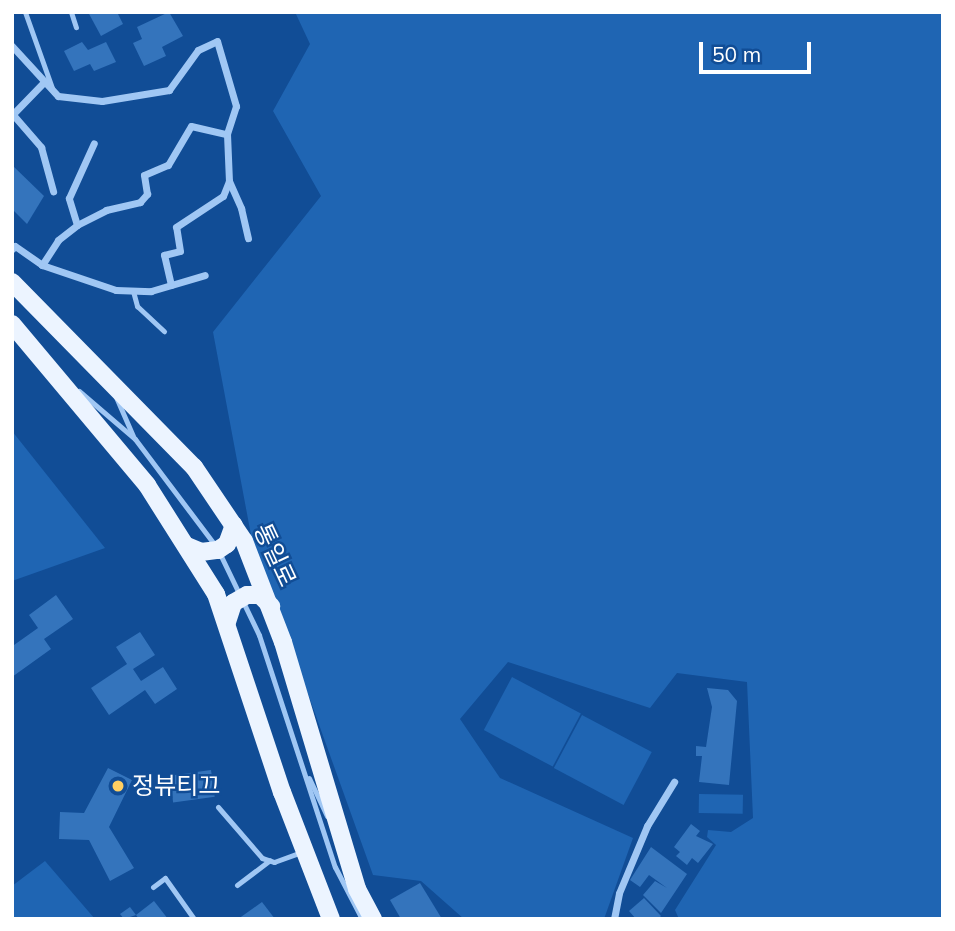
<!DOCTYPE html>
<html>
<head>
<meta charset="utf-8">
<style>
  body { margin:0 }
  #map { position:relative; width:955px; height:931px; overflow:hidden; background:#114d96; font-family:Mulish,"Noto Sans KR",sans-serif }
  div>[style] { position:absolute }
  [style*='--x'] { left:calc(var(--x)*1px); top:calc(var(--y)*1px); width:calc(var(--w)*1px); rotate:calc(var(--a)*1deg) }
  .green>* { inset:0; background:#1f65b3; transform-origin:0 0 }
  .building>* { inset:0; background:#3474bc; transform-origin:0 0 }
  .lane>* { height:5px; margin:-2.5px; padding:0 2.5px; transform-origin:2.5px; border-radius:2.5px; background:#a0c7f4 }
  .street>* { height:7px; margin:-3.5px; padding:0 3.5px; transform-origin:3.5px; border-radius:3.5px; background:#a0c7f4 }
  .primary>* { height:18px; margin:-9px; padding:0 9px; transform-origin:9px; border-radius:9px; background:#ecf4ff }
  .dots>* { width:19px; height:19px; translate:-50% -50%; box-sizing:border-box; border:4px solid #114d96; border-radius:50% }
  span { translate:-50% -50%; white-space:nowrap; text-align:center; line-height:1.15; -webkit-text-stroke:5px #114d96; paint-order:stroke }
  .street-label { font-size:24px; color:#fff }
  .poi-label { font-size:24px; color:#fff }
  .left { translate:0 -50%; text-align:left }
  .frame { position:absolute; inset:0; border:14px solid #fff; pointer-events:none }
  .scale { position:absolute; left:699px; top:42px; width:112px; height:32px; box-sizing:border-box; border:4px solid #fff; border-top:0; padding-left:9px; font-size:21px; line-height:24px; white-space:nowrap; color:#fff; -webkit-text-stroke:5px #114d96; paint-order:stroke }
</style>
</head>
<body>
<div id="map">
  <div class="green">
    <i style="clip-path:polygon(295px 12px,943px 12px,943px 919px,679px 919px,675px 910px,716px 845px,707px 837px,708px 830px,731px 832px,753px 818px,747px 682px,677px 673px,650px 708px,508px 662px,460px 719px,500px 778px,633px 838px,604px 919px,464px 919px,421px 881px,373px 875px,251px 535px,213px 332px,321px 196px,273px 111px,310px 44px)"></i>
    <i style="clip-path:polygon(12px 431px,105px 548px,12px 581px)"></i>
    <i style="left:512px;top:677px;width:78px;height:60px;rotate:28deg"></i>
    <i style="left:582px;top:715px;width:79px;height:60px;rotate:28deg"></i>
    <i style="left:699px;top:794px;width:44px;height:19px;rotate:1deg"></i>
    <i style="clip-path:polygon(45px 861px,95px 919px,12px 919px,12px 886px)"></i>
  </div>
  <div class="building">
    <i style="clip-path:polygon(88px 12px,117px 12px,123px 24px,101px 36px)"></i>
    <i style="clip-path:polygon(169px 12px,183px 36px,162px 47px,166px 56px,144px 66px,133px 43px,142px 39px,137px 27px)"></i>
    <i style="clip-path:polygon(82px 42px,88px 50px,106px 42px,116px 62px,94px 71px,90px 64px,74px 71px,64px 51px)"></i>
    <i style="clip-path:polygon(12px 165px,44px 196px,27px 224px,12px 209px)"></i>
    <i style="clip-path:polygon(56px 595px,73px 619px,44px 639px,51px 649px,12px 677px,12px 642px,14px 645px,38px 628px,29px 615px)"></i>
    <i style="clip-path:polygon(140px 632px,155px 655px,133px 669px,141px 681px,163px 667px,177px 689px,155px 704px,145px 690px,109px 715px,91px 688px,127px 664px,116px 647px)"></i>
    <i style="clip-path:polygon(707px 688px,728px 690px,737px 701px,729px 785px,699px 782px,702px 756px,696px 756px,696px 746px,706px 747px,712px 707px)"></i>
    <i style="clip-path:polygon(108px 768px,132px 780px,109px 827px,134px 868px,110px 881px,89px 840px,59px 839px,60px 812px,84px 813px)"></i>
    <i style="left:211px;top:770px;width:27px;height:42px;rotate:82deg"></i>
    <i style="clip-path:polygon(691px 824px,700px 831px,696px 836px,713px 844px,698px 863px,692px 858px,687px 865px,676px 856px,680px 852px,674px 847px)"></i>
    <i style="clip-path:polygon(651px 847px,687px 874px,661px 913px,643px 895px,655px 881px,667px 888px,649px 875px,640px 887px,630px 880px)"></i>
    <i style="clip-path:polygon(420px 883px,442px 919px,401px 919px,390px 900px)"></i>
    <i style="clip-path:polygon(644px 898px,661px 916px,658px 919px,636px 919px,629px 911px)"></i>
    <i style="clip-path:polygon(154px 901px,168px 919px,139px 919px,136px 915px)"></i>
    <i style="clip-path:polygon(262px 902px,275px 919px,238px 919px)"></i>
    <i style="clip-path:polygon(130px 907px,136px 915px,124px 919px,120px 914px)"></i>
  </div>
  <div class="lane">
    <i style="--x:25;--y:12;--w:81;--a:70.4"></i>
    <i style="--x:71;--y:12;--w:16;--a:72"></i>
    <i style="--x:133;--y:291;--w:16;--a:75"></i>
    <i style="--x:137;--y:306;--w:37;--a:43"></i>
    <i style="--x:79;--y:391;--w:74;--a:40.6"></i>
    <i style="--x:135;--y:439;--w:133;--a:53"></i>
    <i style="--x:116;--y:397;--w:43;--a:66.4"></i>
    <i style="--x:220;--y:554;--w:90;--a:64.3"></i>
    <i style="--x:259;--y:635;--w:244;--a:71.9"></i>
    <i style="--x:335;--y:867;--w:59;--a:62.6"></i>
    <i style="--x:309;--y:778;--w:42;--a:64.7"></i>
    <i style="--x:218;--y:807;--w:67;--a:49.2"></i>
    <i style="--x:262;--y:858;--w:13;--a:18"></i>
    <i style="--x:274;--y:862;--w:29;--a:-20"></i>
    <i style="--x:237;--y:885;--w:41;--a:-37.1"></i>
    <i style="--x:153;--y:887;--w:15;--a:-37"></i>
    <i style="--x:165;--y:878;--w:50;--a:54.7"></i>
  </div>
  <div class="street">
    <i style="--x:12;--y:46;--w:68;--a:47.4"></i>
    <i style="--x:58;--y:96;--w:44;--a:6.5"></i>
    <i style="--x:102;--y:101;--w:68;--a:-9.3"></i>
    <i style="--x:169;--y:90;--w:49;--a:-54.1"></i>
    <i style="--x:198;--y:50;--w:21;--a:-25"></i>
    <i style="--x:217;--y:41;--w:68;--a:73.7"></i>
    <i style="--x:236;--y:106;--w:29;--a:108"></i>
    <i style="--x:227;--y:134;--w:47;--a:87.6"></i>
    <i style="--x:229;--y:181;--w:30;--a:66"></i>
    <i style="--x:241;--y:208;--w:31;--a:77"></i>
    <i style="--x:12;--y:115;--w:47;--a:-45.9"></i>
    <i style="--x:15;--y:117;--w:40;--a:49"></i>
    <i style="--x:41;--y:147;--w:46;--a:74.7"></i>
    <i style="--x:77;--y:225;--w:28;--a:-107"></i>
    <i style="--x:69;--y:198;--w:60;--a:-65.6"></i>
    <i style="--x:12;--y:249;--w:4;--a:-45"></i>
    <i style="--x:15;--y:246;--w:33;--a:35"></i>
    <i style="--x:42;--y:265;--w:78;--a:18.7"></i>
    <i style="--x:116;--y:290;--w:35;--a:2"></i>
    <i style="--x:151;--y:291;--w:56;--a:-16.5"></i>
    <i style="--x:42;--y:265;--w:30;--a:-57"></i>
    <i style="--x:58;--y:240;--w:24;--a:-38"></i>
    <i style="--x:77;--y:225;--w:33;--a:-27"></i>
    <i style="--x:106;--y:210;--w:35;--a:-13"></i>
    <i style="--x:140;--y:202;--w:11;--a:-49"></i>
    <i style="--x:147;--y:194;--w:19;--a:-99"></i>
    <i style="--x:144;--y:175;--w:26;--a:-23"></i>
    <i style="--x:168;--y:165;--w:45;--a:-59.5"></i>
    <i style="--x:191;--y:126;--w:37;--a:13"></i>
    <i style="--x:171;--y:285;--w:31;--a:-103"></i>
    <i style="--x:164;--y:255;--w:16;--a:-14"></i>
    <i style="--x:180;--y:251;--w:24;--a:-99"></i>
    <i style="--x:176;--y:227;--w:56;--a:-33.4"></i>
    <i style="--x:223;--y:196;--w:16;--a:-68"></i>
    <i style="--x:614;--y:919;--w:26;--a:-79"></i>
    <i style="--x:619;--y:893;--w:73;--a:-67.3"></i>
    <i style="--x:647;--y:826;--w:52;--a:-58.5"></i>
  </div>
  <div class="primary">
    <i style="--x:12;--y:282;--w:260;--a:45.5"></i>
    <i style="--x:194;--y:467;--w:89;--a:56"></i>
    <i style="--x:244;--y:541;--w:108;--a:68.9"></i>
    <i style="--x:283;--y:642;--w:258;--a:73.3"></i>
    <i style="--x:357;--y:889;--w:34;--a:62"></i>
    <i style="--x:12;--y:324;--w:210;--a:50"></i>
    <i style="--x:147;--y:485;--w:129;--a:57.7"></i>
    <i style="--x:216;--y:594;--w:209;--a:71.6"></i>
    <i style="--x:282;--y:792;--w:136;--a:68.9"></i>
    <i style="--x:187;--y:546;--w:15;--a:23"></i>
    <i style="--x:201;--y:552;--w:17;--a:-7"></i>
    <i style="--x:218;--y:550;--w:11;--a:-34"></i>
    <i style="--x:227;--y:544;--w:20;--a:-70"></i>
    <i style="--x:227;--y:622;--w:20;--a:-72"></i>
    <i style="--x:233;--y:603;--w:16;--a:-30"></i>
    <i style="--x:247;--y:595;--w:13;--a:0"></i>
    <i style="--x:260;--y:595;--w:16;--a:45"></i>
  </div>
  <div class="dots">
    <i style="left:118px;top:786px;background:#ffcf62"></i>
  </div>
  <div class="street-label">
    <span style="left:275px;top:555px;rotate:65deg">통일로</span>
  </div>
  <div class="poi-label">
    <span class="left" style="left:132px;top:786px">정뷰티끄</span>
  </div>
  <div class="frame"></div>
  <div class="scale">50 m</div>
</div>
</body>
</html>
